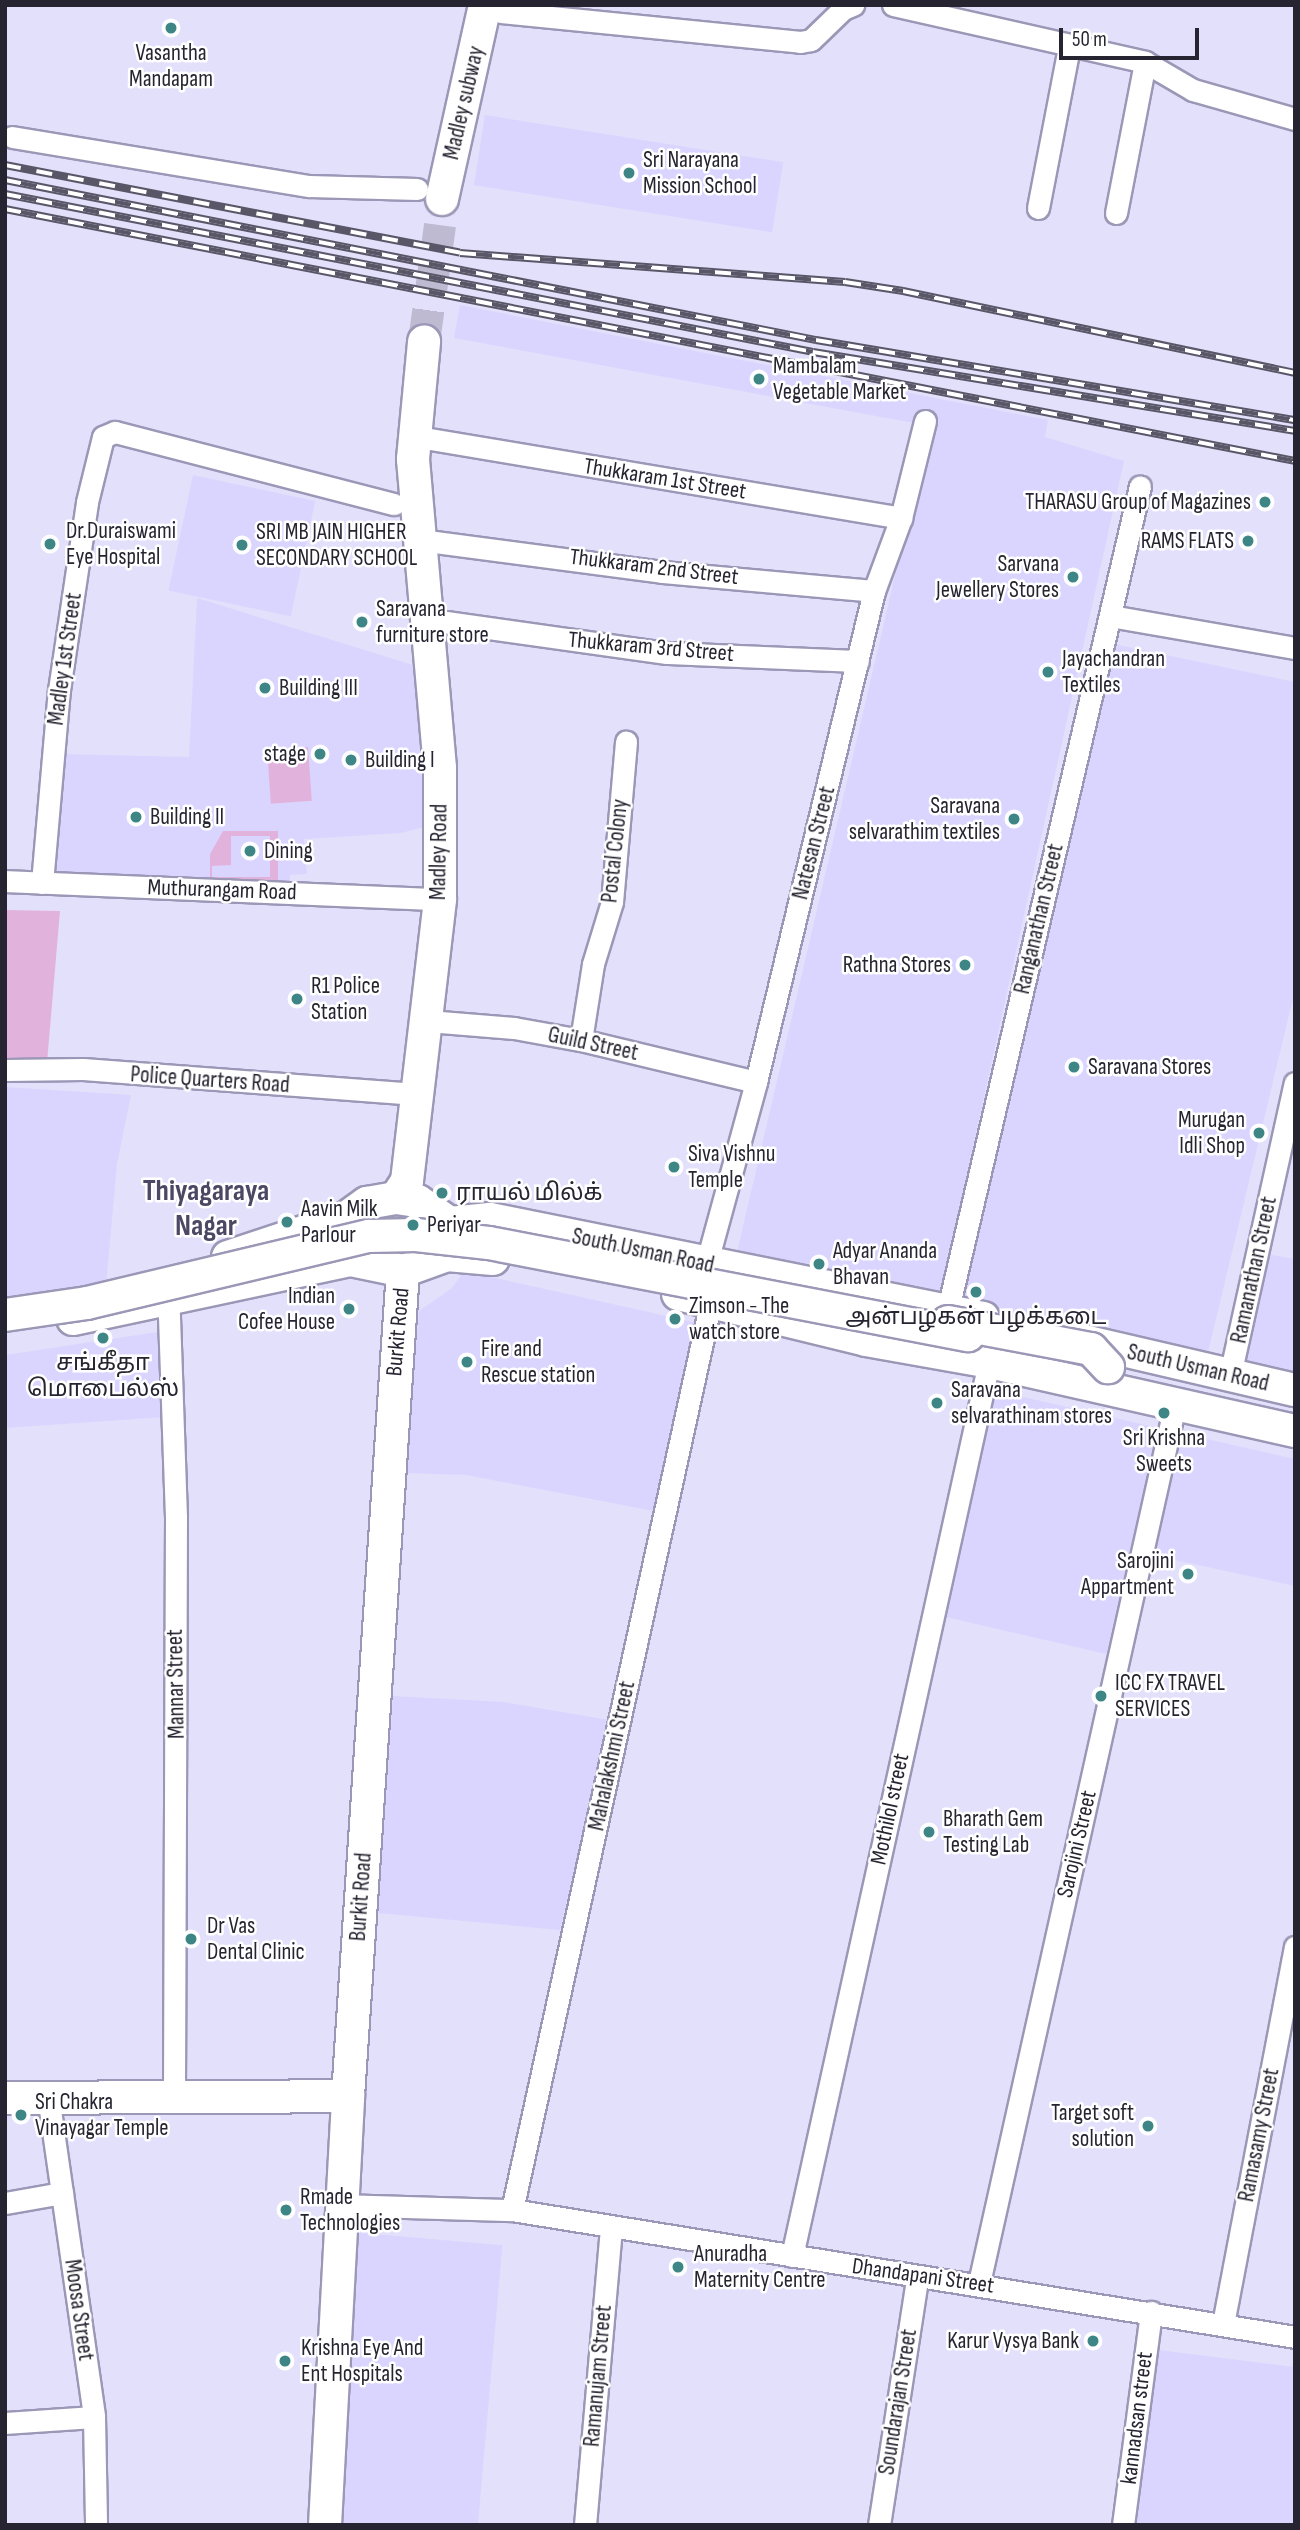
<!DOCTYPE html>
<html>
<head>
<meta charset="utf-8">
<style>
  body { margin:0 }
  #map { position:relative; width:1300px; height:2530px; overflow:hidden; background:#e3e0fb; font-family:"Sofia Sans Condensed","Noto Sans Tamil",sans-serif }
  div>[style] { position:absolute }
  [style*='--x'] { left:calc(var(--x)*1px); top:calc(var(--y)*1px); width:calc(var(--w)*1px); rotate:calc(var(--a)*1deg) }
  .built>* { inset:0; background:#dad5fe; transform-origin:0 0 }
  .green>* { inset:0; background:#e1b3dc; transform-origin:0 0 }
  .secondary-tunnel>* { height:32px; margin-top:-16px; transform-origin:0; background:repeating-linear-gradient(90deg,#bdbad2 0 32px,transparent 0 48px) }
  .roads { filter:drop-shadow(2px 0 #9b97b6) drop-shadow(-2px 0 #9b97b6) drop-shadow(0 2px #9b97b6) drop-shadow(0 -2px #9b97b6) }
  .street>* { height:21px; margin:-10.5px; padding:0 10.5px; transform-origin:10.5px; border-radius:10.5px; background:#fff }
  .secondary>* { height:32px; margin:-16px; padding:0 16px; transform-origin:16px; border-radius:16px; background:#fff }
  .rail>* { height:8px; margin-top:-4px; transform-origin:0; background:repeating-linear-gradient(90deg,#fff 0 16px,#595767 0 32px); box-sizing:border-box; border-block:2px solid #595767 }
  .bridges { filter:drop-shadow(2px 0 #9b97b6) drop-shadow(-2px 0 #9b97b6) drop-shadow(0 2px #9b97b6) drop-shadow(0 -2px #9b97b6) }
  .secondary-bridge>* { height:32px; margin:-16px; padding:0 16px; transform-origin:16px; border-radius:16px; background:#fff }
  .dots>* { width:19px; height:19px; translate:-50% -50%; box-sizing:border-box; border:4px solid #fff; border-radius:50% }
  span { translate:-50% -50%; white-space:nowrap; text-align:center; line-height:1.15; -webkit-text-stroke:5px #fff; paint-order:stroke }
  .poi-label { font-size:23px; color:#262430 }
  .left { translate:0 -50%; text-align:left }
  .right { translate:-100% -50%; text-align:right }
  .street-label { font-size:23px; color:#262430 }
  .district-label { font-size:30px; color:#4c4864; font-weight:700 }
  .frame { position:absolute; inset:0; border:7px solid #262430; pointer-events:none }
  .scale { position:absolute; left:1059px; top:28px; width:140px; height:32px; box-sizing:border-box; border:4px solid #262430; border-top:0; padding-left:9px; font-size:21px; line-height:24px; white-space:nowrap; color:#262430; -webkit-text-stroke:5px #fff; paint-order:stroke }
</style>
</head>
<body>
<div id="map">
  <div class="built">
    <i style="left:485px;top:115px;width:302px;height:71px;rotate:9deg"></i>
    <i style="clip-path:polygon(460px 305px,1048px 420px,1045px 437px,1124px 461px,936px 1315px,733px 1269px,930px 426px,454px 338px)"></i>
    <i style="left:193px;top:475px;width:125px;height:118px;rotate:12deg"></i>
    <i style="clip-path:polygon(197px 598px,413px 665px,432px 825px,401px 833px,304px 839px,307px 874px,290px 875px,290px 887px,48px 878px,60px 754px,189px 757px)"></i>
    <i style="clip-path:polygon(1114px 644px,1295px 682px,1295px 990px,1205px 1365px,952px 1318px)"></i>
    <i style="clip-path:polygon(5px 1087px,131px 1095px,117px 1164px,106px 1285px,5px 1302px)"></i>
    <i style="clip-path:polygon(1260px 1253px,1295px 1259px,1295px 1382px,1231px 1368px)"></i>
    <i style="clip-path:polygon(464px 1271px,707px 1325px,664px 1513px,466px 1475px,405px 1473px,419px 1311px,452px 1288px)"></i>
    <i style="clip-path:polygon(164px 1331px,166px 1417px,5px 1428px,5px 1355px)"></i>
    <i style="left:985px;top:1388px;width:178px;height:232px;rotate:13deg"></i>
    <i style="clip-path:polygon(1176px 1432px,1295px 1459px,1295px 1586px,1147px 1554px)"></i>
    <i style="clip-path:polygon(393px 1696px,504px 1702px,609px 1720px,560px 1930px,378px 1913px)"></i>
    <i style="left:351px;top:2232px;width:152px;height:293px;rotate:5deg"></i>
    <i style="clip-path:polygon(1151px 2349px,1295px 2367px,1295px 2525px,1135px 2525px)"></i>
  </div>
  <div class="green">
    <i style="left:308px;top:747px;width:54px;height:41px;rotate:86deg"></i>
    <i style="clip-path:polygon(evenodd,223px 831px,278px 831px,278px 880px,210px 880px,210px 854px,223px 831px,231px 836px,270px 836px,270px 877px,212px 877px,212px 866px,231px 865px,231px 836px)"></i>
    <i style="clip-path:polygon(5px 910px,60px 911px,47px 1063px,5px 1060px)"></i>
  </div>
  <div class="secondary-tunnel">
    <i style="--x:424;--y:342;--w:118;--a:-82.2"></i>
  </div>
  <div class="roads">
    <div class="street">
      <i style="--x:893;--y:5;--w:258;--a:12.7"></i>
      <i style="--x:1145;--y:62;--w:56;--a:30.3"></i>
      <i style="--x:1193;--y:90;--w:106;--a:15.9"></i>
      <i style="--x:501;--y:12;--w:301;--a:5.7"></i>
      <i style="--x:800;--y:42;--w:11;--a:-10"></i>
      <i style="--x:811;--y:40;--w:45;--a:-44.1"></i>
      <i style="--x:843;--y:9;--w:11;--a:-22"></i>
      <i style="--x:12;--y:137;--w:301;--a:9.4"></i>
      <i style="--x:309;--y:186;--w:108;--a:1.6"></i>
      <i style="--x:1038;--y:208;--w:164;--a:-79.1"></i>
      <i style="--x:1116;--y:213;--w:154;--a:-79.1"></i>
      <i style="--x:430;--y:439;--w:478;--a:9.5"></i>
      <i style="--x:435;--y:542;--w:229;--a:7.5"></i>
      <i style="--x:662;--y:572;--w:213;--a:5.1"></i>
      <i style="--x:1110;--y:616;--w:188;--a:9.8"></i>
      <i style="--x:446;--y:622;--w:223;--a:8"></i>
      <i style="--x:667;--y:653;--w:191;--a:2.4"></i>
      <i style="--x:5;--y:881;--w:435;--a:2.4"></i>
      <i style="--x:42;--y:883;--w:194;--a:-85"></i>
      <i style="--x:59;--y:690;--w:190;--a:-81.5"></i>
      <i style="--x:87;--y:502;--w:67;--a:-76.2"></i>
      <i style="--x:103;--y:437;--w:13;--a:-23"></i>
      <i style="--x:115;--y:432;--w:288;--a:14.5"></i>
      <i style="--x:428;--y:1021;--w:86;--a:4.7"></i>
      <i style="--x:514;--y:1028;--w:68;--a:10.2"></i>
      <i style="--x:581;--y:1040;--w:180;--a:13.5"></i>
      <i style="--x:581;--y:1040;--w:77;--a:-81"></i>
      <i style="--x:593;--y:964;--w:65;--a:-73"></i>
      <i style="--x:612;--y:902;--w:161;--a:-85"></i>
      <i style="--x:5;--y:1070;--w:78;--a:-0.7"></i>
      <i style="--x:83;--y:1069;--w:334;--a:4.3"></i>
      <i style="--x:706;--y:1265;--w:190;--a:-74.7"></i>
      <i style="--x:756;--y:1082;--w:505;--a:-76.49"></i>
      <i style="--x:874;--y:591;--w:78;--a:-69.7"></i>
      <i style="--x:901;--y:518;--w:100;--a:-76.1"></i>
      <i style="--x:168;--y:1288;--w:229;--a:88"></i>
      <i style="--x:176;--y:1517;--w:577;--a:90.2"></i>
      <i style="--x:945;--y:1322;--w:858;--a:-76.87"></i>
      <i style="--x:1230;--y:1375;--w:299;--a:-77.5"></i>
      <i style="--x:48;--y:2096;--w:324;--a:81.8"></i>
      <i style="--x:94;--y:2417;--w:108;--a:88.9"></i>
      <i style="--x:5;--y:2203;--w:58;--a:-10"></i>
      <i style="--x:341;--y:2205;--w:171;--a:1.7"></i>
      <i style="--x:512;--y:2210;--w:793;--a:9.21"></i>
      <i style="--x:512;--y:2210;--w:931;--a:-77.65"></i>
      <i style="--x:792;--y:2256;--w:915;--a:-77.57"></i>
      <i style="--x:979;--y:2283;--w:900;--a:-77.42"></i>
      <i style="--x:1223;--y:2324;--w:384;--a:-79.2"></i>
      <i style="--x:5;--y:2423;--w:89;--a:-3.9"></i>
      <i style="--x:585;--y:2525;--w:298;--a:-85"></i>
      <i style="--x:879;--y:2525;--w:249;--a:-81.2"></i>
      <i style="--x:1123;--y:2525;--w:215;--a:-82.5"></i>
    </div>
    <div class="secondary">
      <i style="--x:442;--y:199;--w:199;--a:-77.5"></i>
      <i style="--x:396;--y:1198;--w:20;--a:-57"></i>
      <i style="--x:407;--y:1181;--w:284;--a:-83.3"></i>
      <i style="--x:440;--y:899;--w:131;--a:-90"></i>
      <i style="--x:440;--y:768;--w:310;--a:-95"></i>
      <i style="--x:413;--y:459;--w:118;--a:-84.6"></i>
      <i style="--x:228;--y:1257;--w:124;--a:-18.3"></i>
      <i style="--x:346;--y:1218;--w:26;--a:-36"></i>
      <i style="--x:367;--y:1203;--w:29;--a:-10"></i>
      <i style="--x:396;--y:1198;--w:22;--a:8"></i>
      <i style="--x:418;--y:1201;--w:39;--a:35"></i>
      <i style="--x:450;--y:1223;--w:40;--a:-5.7"></i>
      <i style="--x:490;--y:1219;--w:503;--a:11.35"></i>
      <i style="--x:678;--y:1294;--w:194;--a:13.7"></i>
      <i style="--x:866;--y:1340;--w:125;--a:10.1"></i>
      <i style="--x:989;--y:1362;--w:314;--a:12.7"></i>
      <i style="--x:73;--y:1319;--w:284;--a:-12"></i>
      <i style="--x:351;--y:1260;--w:53;--a:11.9"></i>
      <i style="--x:403;--y:1271;--w:47;--a:-20"></i>
      <i style="--x:447;--y:1255;--w:46;--a:5"></i>
      <i style="--x:1071;--y:1338;--w:230;--a:13.1"></i>
      <i style="--x:5;--y:2098;--w:343;--a:-0.3"></i>
      <i style="--x:325;--y:2525;--w:430;--a:-86.9"></i>
      <i style="--x:348;--y:2096;--w:827;--a:-86.19"></i>
    </div>
  </div>
  <div class="rail">
    <i style="--x:5;--y:165;--w:463;--a:10.9"></i>
    <i style="--x:460;--y:253;--w:386;--a:4.3"></i>
    <i style="--x:845;--y:282;--w:59;--a:8.8"></i>
    <i style="--x:903;--y:291;--w:400;--a:11.8"></i>
    <i style="--x:5;--y:180;--w:827;--a:11.16"></i>
    <i style="--x:816;--y:340;--w:486;--a:9.5"></i>
    <i style="--x:5;--y:194;--w:823;--a:11.06"></i>
    <i style="--x:813;--y:352;--w:488;--a:9.3"></i>
    <i style="--x:5;--y:209;--w:1314;--a:11.05"></i>
  </div>
  <div class="bridges">
    <div class="secondary-bridge">
      <i style="--x:5;--y:1315;--w:83;--a:-8.3"></i>
      <i style="--x:87;--y:1303;--w:290;--a:-13.4"></i>
      <i style="--x:369;--y:1236;--w:47;--a:-1.2"></i>
      <i style="--x:416;--y:1235;--w:73;--a:6.3"></i>
      <i style="--x:489;--y:1243;--w:488;--a:10.9"></i>
      <i style="--x:948;--y:1322;--w:146;--a:10.7"></i>
      <i style="--x:1091;--y:1349;--w:25;--a:47"></i>
    </div>
  </div>
  <div class="dots">
    <i style="left:171px;top:28px;background:#3e8686"></i>
    <i style="left:629px;top:173px;background:#3e8686"></i>
    <i style="left:759px;top:379px;background:#3e8686"></i>
    <i style="left:1265px;top:502px;background:#3e8686"></i>
    <i style="left:1248px;top:541px;background:#3e8686"></i>
    <i style="left:50px;top:544px;background:#3e8686"></i>
    <i style="left:242px;top:545px;background:#3e8686"></i>
    <i style="left:1073px;top:577px;background:#3e8686"></i>
    <i style="left:362px;top:622px;background:#3e8686"></i>
    <i style="left:1048px;top:672px;background:#3e8686"></i>
    <i style="left:265px;top:688px;background:#3e8686"></i>
    <i style="left:320px;top:754px;background:#3e8686"></i>
    <i style="left:351px;top:760px;background:#3e8686"></i>
    <i style="left:136px;top:817px;background:#3e8686"></i>
    <i style="left:1014px;top:819px;background:#3e8686"></i>
    <i style="left:250px;top:851px;background:#3e8686"></i>
    <i style="left:965px;top:965px;background:#3e8686"></i>
    <i style="left:297px;top:999px;background:#3e8686"></i>
    <i style="left:1074px;top:1067px;background:#3e8686"></i>
    <i style="left:1259px;top:1133px;background:#3e8686"></i>
    <i style="left:674px;top:1167px;background:#3e8686"></i>
    <i style="left:442px;top:1193px;background:#3e8686"></i>
    <i style="left:287px;top:1222px;background:#3e8686"></i>
    <i style="left:413px;top:1225px;background:#3e8686"></i>
    <i style="left:819px;top:1264px;background:#3e8686"></i>
    <i style="left:976px;top:1292px;background:#3e8686"></i>
    <i style="left:349px;top:1309px;background:#3e8686"></i>
    <i style="left:675px;top:1319px;background:#3e8686"></i>
    <i style="left:103px;top:1338px;background:#3e8686"></i>
    <i style="left:467px;top:1362px;background:#3e8686"></i>
    <i style="left:937px;top:1403px;background:#3e8686"></i>
    <i style="left:1164px;top:1413px;background:#3e8686"></i>
    <i style="left:1188px;top:1574px;background:#3e8686"></i>
    <i style="left:1101px;top:1696px;background:#3e8686"></i>
    <i style="left:929px;top:1832px;background:#3e8686"></i>
    <i style="left:191px;top:1939px;background:#3e8686"></i>
    <i style="left:21px;top:2115px;background:#3e8686"></i>
    <i style="left:1148px;top:2126px;background:#3e8686"></i>
    <i style="left:286px;top:2210px;background:#3e8686"></i>
    <i style="left:678px;top:2267px;background:#3e8686"></i>
    <i style="left:1093px;top:2341px;background:#3e8686"></i>
    <i style="left:285px;top:2361px;background:#3e8686"></i>
  </div>
  <div class="poi-label">
    <span style="left:171px;top:66px">Vasantha<br>Mandapam</span>
    <span class="left" style="left:643px;top:173px">Sri Narayana<br>Mission School</span>
    <span class="left" style="left:773px;top:379px">Mambalam<br>Vegetable Market</span>
    <span class="right" style="left:1251px;top:502px">THARASU Group of Magazines</span>
    <span class="left" style="left:66px;top:544px">Dr.Duraiswami<br>Eye Hospital</span>
    <span class="left" style="left:256px;top:545px">SRI MB JAIN HIGHER<br>SECONDARY SCHOOL</span>
    <span class="right" style="left:1234px;top:541px">RAMS FLATS</span>
    <span class="right" style="left:1059px;top:577px">Sarvana<br>Jewellery Stores</span>
    <span class="left" style="left:376px;top:622px">Saravana<br>furniture store</span>
    <span class="left" style="left:1062px;top:672px">Jayachandran<br>Textiles</span>
    <span class="left" style="left:279px;top:688px">Building III</span>
    <span class="right" style="left:306px;top:754px">stage</span>
    <span class="left" style="left:365px;top:760px">Building I</span>
    <span class="right" style="left:1000px;top:819px">Saravana<br>selvarathim textiles</span>
    <span class="left" style="left:150px;top:817px">Building II</span>
    <span class="left" style="left:264px;top:851px">Dining</span>
    <span class="right" style="left:951px;top:965px">Rathna Stores</span>
    <span class="left" style="left:311px;top:999px">R1 Police<br>Station</span>
    <span class="left" style="left:1088px;top:1067px">Saravana Stores</span>
    <span class="right" style="left:1245px;top:1133px">Murugan<br>Idli Shop</span>
    <span class="left" style="left:688px;top:1167px">Siva Vishnu<br>Temple</span>
    <span class="left" style="left:456px;top:1193px">ராயல் மில்க்</span>
    <span class="left" style="left:301px;top:1222px">Aavin Milk<br>Parlour</span>
    <span class="left" style="left:427px;top:1225px">Periyar</span>
    <span class="left" style="left:833px;top:1264px">Adyar Ananda<br>Bhavan</span>
    <span class="right" style="left:335px;top:1309px">Indian<br>Cofee House</span>
    <span class="left" style="left:689px;top:1319px">Zimson - The<br>watch store</span>
    <span style="left:976px;top:1317px">அன்பழகன் பழக்கடை</span>
    <span class="left" style="left:481px;top:1362px">Fire and<br>Rescue station</span>
    <span style="left:103px;top:1376px">சங்கீதா<br>மொபைல்ஸ்</span>
    <span class="left" style="left:951px;top:1403px">Saravana<br>selvarathinam stores</span>
    <span style="left:1164px;top:1451px">Sri Krishna<br>Sweets</span>
    <span class="right" style="left:1174px;top:1574px">Sarojini<br>Appartment</span>
    <span class="left" style="left:1115px;top:1696px">ICC FX TRAVEL<br>SERVICES</span>
    <span class="left" style="left:943px;top:1832px">Bharath Gem<br>Testing Lab</span>
    <span class="left" style="left:207px;top:1939px">Dr Vas<br>Dental Clinic</span>
    <span class="left" style="left:35px;top:2115px">Sri Chakra<br>Vinayagar Temple</span>
    <span class="right" style="left:1134px;top:2126px">Target soft<br>solution</span>
    <span class="left" style="left:300px;top:2210px">Rmade<br>Technologies</span>
    <span class="left" style="left:694px;top:2267px">Anuradha<br>Maternity Centre</span>
    <span class="right" style="left:1079px;top:2341px">Karur Vysya Bank</span>
    <span class="left" style="left:301px;top:2361px">Krishna Eye And<br>Ent Hospitals</span>
  </div>
  <div class="street-label">
    <span style="left:464px;top:103px;rotate:-77deg">Madley subway</span>
    <span style="left:665px;top:479px;rotate:9deg">Thukkaram 1st Street</span>
    <span style="left:654px;top:567px;rotate:7deg">Thukkaram 2nd Street</span>
    <span style="left:651px;top:647px;rotate:5deg">Thukkaram 3rd Street</span>
    <span style="left:65px;top:659px;rotate:-82deg">Madley 1st Street</span>
    <span style="left:814px;top:843px;rotate:-76deg">Natesan Street</span>
    <span style="left:615px;top:851px;rotate:-84deg">Postal Colony</span>
    <span style="left:439px;top:852px;rotate:-89deg">Madley Road</span>
    <span style="left:222px;top:890px;rotate:2deg">Muthurangam Road</span>
    <span style="left:1039px;top:919px;rotate:-77deg">Ranganathan Street</span>
    <span style="left:593px;top:1044px;rotate:12deg">Guild Street</span>
    <span style="left:210px;top:1080px;rotate:4deg">Police Quarters Road</span>
    <span style="left:643px;top:1251px;rotate:12deg">South Usman Road</span>
    <span style="left:1254px;top:1270px;rotate:-78deg">Ramanathan Street</span>
    <span style="left:398px;top:1332px;rotate:-85deg">Burkit Road</span>
    <span style="left:1198px;top:1368px;rotate:13deg">South Usman Road</span>
    <span style="left:176px;top:1684px;rotate:-91deg">Mannar Street</span>
    <span style="left:612px;top:1756px;rotate:-78deg">Mahalakshmi Street</span>
    <span style="left:890px;top:1809px;rotate:-78deg">Mothilol street</span>
    <span style="left:1077px;top:1844px;rotate:-77deg">Sarojini Street</span>
    <span style="left:361px;top:1897px;rotate:-86deg">Burkit Road</span>
    <span style="left:1259px;top:2135px;rotate:-79deg">Ramasamy Street</span>
    <span style="left:923px;top:2276px;rotate:8deg">Dhandapani Street</span>
    <span style="left:79px;top:2310px;rotate:82deg">Moosa Street</span>
    <span style="left:598px;top:2376px;rotate:-85deg">Ramanujam Street</span>
    <span style="left:898px;top:2402px;rotate:-81deg">Soundarajan Street</span>
    <span style="left:1137px;top:2418px;rotate:-83deg">kannadsan street</span>
  </div>
  <div class="district-label">
    <span style="left:206px;top:1208px">Thiyagaraya<br>Nagar</span>
  </div>
  <div class="frame"></div>
  <div class="scale">50 m</div>
</div>
</body>
</html>
